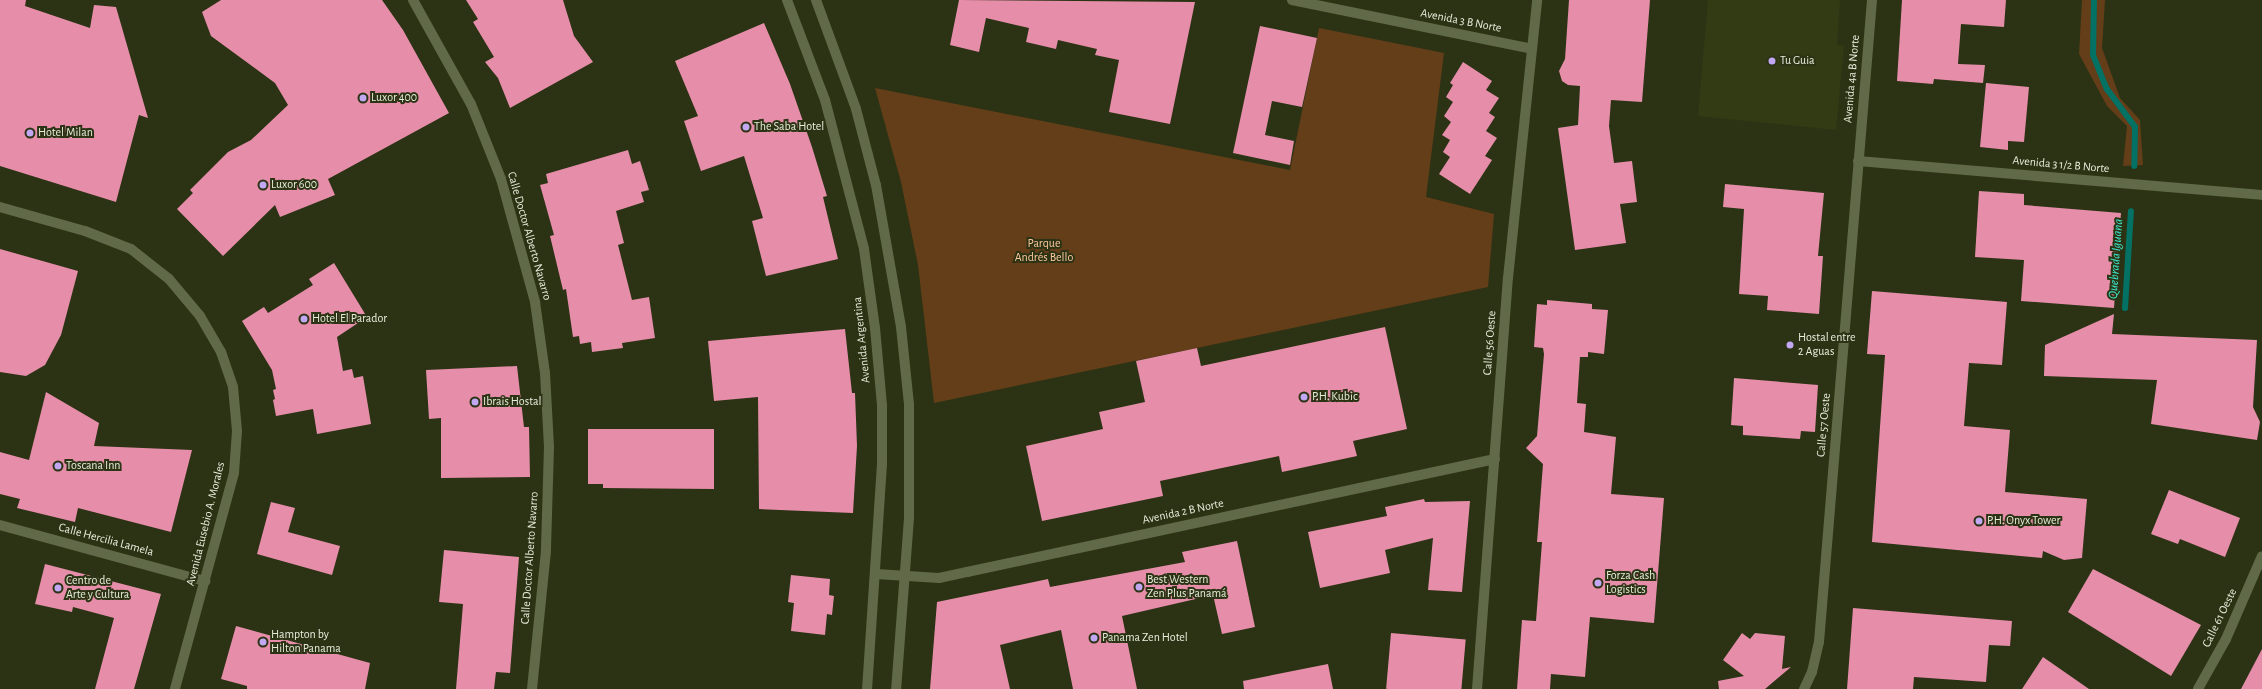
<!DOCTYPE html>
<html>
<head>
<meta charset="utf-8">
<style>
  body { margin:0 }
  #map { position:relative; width:2262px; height:689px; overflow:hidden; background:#2b3314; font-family:"Alegreya Sans",sans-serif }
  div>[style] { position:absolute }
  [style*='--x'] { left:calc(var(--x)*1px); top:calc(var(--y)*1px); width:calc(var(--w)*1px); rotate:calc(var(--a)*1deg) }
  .built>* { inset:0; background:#333b15 }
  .green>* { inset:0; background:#643d19 }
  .stream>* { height:6px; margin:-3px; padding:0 3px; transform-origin:3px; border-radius:3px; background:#037163 }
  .building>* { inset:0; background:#e68ea9; transform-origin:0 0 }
  .street>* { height:10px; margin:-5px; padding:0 5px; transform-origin:5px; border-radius:5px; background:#606948 }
  .secondary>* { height:10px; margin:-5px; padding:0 5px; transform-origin:5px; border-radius:5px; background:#606948 }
  .dots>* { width:11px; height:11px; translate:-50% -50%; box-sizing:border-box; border:2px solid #2b3314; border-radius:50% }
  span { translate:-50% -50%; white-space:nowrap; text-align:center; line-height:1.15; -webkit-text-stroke:4px #2b3314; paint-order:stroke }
  .street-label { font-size:12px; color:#e7eddb }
  .poi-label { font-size:12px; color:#e7eddb }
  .left { translate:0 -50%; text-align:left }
  .park-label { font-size:12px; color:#fec89c }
  .water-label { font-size:13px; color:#3ce9cf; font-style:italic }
</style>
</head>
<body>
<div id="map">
  <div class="built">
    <i style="clip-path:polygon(1708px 0,1840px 0,1837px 45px,1844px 46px,1836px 130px,1698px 116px)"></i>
  </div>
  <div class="green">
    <i style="clip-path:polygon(2082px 0,2105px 0,2102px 48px,2120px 98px,2140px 120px,2143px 165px,2123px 166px,2127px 126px,2107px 106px,2079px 54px)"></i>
    <i style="clip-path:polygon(1319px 28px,1444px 53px,1426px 197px,1494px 214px,1488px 287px,934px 403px,918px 265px,901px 182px,875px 88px,1290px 170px)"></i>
  </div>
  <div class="stream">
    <i style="--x:2094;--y:0;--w:55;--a:91"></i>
    <i style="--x:2093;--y:55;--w:37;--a:68"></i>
    <i style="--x:2107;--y:89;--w:47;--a:53.6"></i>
    <i style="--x:2135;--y:127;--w:39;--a:91"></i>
    <i style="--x:2125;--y:308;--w:97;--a:-86.5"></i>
  </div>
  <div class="building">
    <i style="clip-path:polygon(0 0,26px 0,25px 6px,90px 28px,94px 5px,116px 7px,148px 118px,139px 115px,116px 202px,0 166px)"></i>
    <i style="clip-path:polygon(221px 0,382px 0,403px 30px,449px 113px,328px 179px,335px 195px,280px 217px,275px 205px,223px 256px,177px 209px,193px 193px,190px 190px,228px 152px,251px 140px,288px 105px,275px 83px,211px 36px,202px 12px)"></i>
    <i style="clip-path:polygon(466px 0,563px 0,574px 36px,593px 62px,510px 108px,498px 78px,485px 62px,494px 57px,473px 22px,478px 19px)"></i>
    <i style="clip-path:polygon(959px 0,1195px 2px,1170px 124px,1109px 112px,1119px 60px,1095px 55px,1097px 49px,1058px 40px,1056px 49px,1026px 42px,1029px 28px,986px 18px,979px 52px,950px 45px)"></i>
    <i style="clip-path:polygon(1569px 0,1650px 0,1642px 102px,1611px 100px,1609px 126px,1614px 163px,1632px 161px,1637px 202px,1620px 204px,1626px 243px,1575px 250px,1558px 128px,1578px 125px,1580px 86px,1568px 85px,1562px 81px,1559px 71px,1565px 59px)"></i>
    <i style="clip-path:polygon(1902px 0,2006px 0,2004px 27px,1961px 24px,1958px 64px,1985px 65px,1983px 83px,1934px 79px,1933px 84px,1897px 81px)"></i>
    <i style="clip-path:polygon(764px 23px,790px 84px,812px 147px,827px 196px,823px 197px,838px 259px,766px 276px,752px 221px,763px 218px,744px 156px,701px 171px,684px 121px,698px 116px,675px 61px)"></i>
    <i style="clip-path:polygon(1260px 26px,1317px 38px,1302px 107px,1272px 101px,1265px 135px,1294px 141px,1290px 165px,1233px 153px)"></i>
    <i style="clip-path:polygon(1463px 62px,1492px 81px,1486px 90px,1499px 98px,1489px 113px,1495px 117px,1486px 131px,1497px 138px,1485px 156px,1492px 160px,1470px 194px,1439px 174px,1450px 157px,1443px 152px,1450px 140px,1442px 135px,1451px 122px,1444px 116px,1453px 102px,1446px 97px,1453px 85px,1450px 83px)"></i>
    <i style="clip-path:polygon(1986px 83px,2029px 87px,2024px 142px,2008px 141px,2008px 150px,1980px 147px)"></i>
    <i style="clip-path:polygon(628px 150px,632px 164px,640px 161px,649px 190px,641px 192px,644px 202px,616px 211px,624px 243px,618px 245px,632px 300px,649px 297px,655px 338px,622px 343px,623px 348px,592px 352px,591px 342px,580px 344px,579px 336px,573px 337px,566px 289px,563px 290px,550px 236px,554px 235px,540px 185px,548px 183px,546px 174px)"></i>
    <i style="clip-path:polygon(1725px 184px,1824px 193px,1818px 256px,1823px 256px,1819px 314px,1767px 310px,1768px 296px,1739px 294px,1744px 209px,1723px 207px)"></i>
    <i style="clip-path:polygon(1979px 191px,2024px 194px,2024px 205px,2121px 213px,2114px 308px,2021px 301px,2024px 260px,1975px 257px)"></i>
    <i style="clip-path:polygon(0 249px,78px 271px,61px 335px,45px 365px,26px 376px,0 372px)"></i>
    <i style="clip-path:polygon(334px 263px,367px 317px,337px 337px,343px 371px,352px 369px,354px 378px,363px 376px,371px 424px,317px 434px,313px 409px,276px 416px,273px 400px,275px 399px,273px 390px,276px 389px,272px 370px,242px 321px,264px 307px,268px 313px,313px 285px,309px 279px)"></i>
    <i style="clip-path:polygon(1872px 291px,2007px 302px,2002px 365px,1969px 363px,1964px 426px,2010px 430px,2005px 492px,2087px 499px,2082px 558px,2064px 560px,2043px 551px,2042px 558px,1872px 542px,1885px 355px,1867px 354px)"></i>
    <i style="clip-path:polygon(1547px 300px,1592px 304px,1592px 309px,1608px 310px,1604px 354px,1588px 352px,1588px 357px,1580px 357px,1577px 403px,1586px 404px,1584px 432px,1616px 437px,1611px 494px,1664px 498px,1654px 623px,1590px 617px,1585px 677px,1551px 674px,1550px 689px,1517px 689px,1522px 620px,1536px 621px,1542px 542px,1537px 542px,1543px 464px,1526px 448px,1537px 436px,1544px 354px,1543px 348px,1534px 347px,1537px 304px,1547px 305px)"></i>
    <i style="clip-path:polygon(2114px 314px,2112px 334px,2257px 340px,2253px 407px,2260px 422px,2257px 440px,2151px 424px,2157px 380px,2044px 376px,2045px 345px)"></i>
    <i style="clip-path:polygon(1385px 327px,1407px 429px,1353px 441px,1357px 456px,1282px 472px,1279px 456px,1160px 481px,1163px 496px,1042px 521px,1026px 446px,1103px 429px,1099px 412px,1145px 402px,1136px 361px,1197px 348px,1201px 366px)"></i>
    <i style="clip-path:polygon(845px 329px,852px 393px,855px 393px,857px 446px,853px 513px,759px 509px,758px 397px,714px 401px,708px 341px)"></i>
    <i style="clip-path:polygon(517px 366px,524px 427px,529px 427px,530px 477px,441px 478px,441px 418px,429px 419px,426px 370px)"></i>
    <i style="clip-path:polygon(1734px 378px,1818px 385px,1815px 432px,1801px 431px,1800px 439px,1743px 435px,1743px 426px,1731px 425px)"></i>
    <i style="clip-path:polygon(46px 392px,99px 423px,94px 446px,192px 450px,171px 532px,78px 508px,75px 522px,17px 508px,20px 499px,0 494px,0 452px,29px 460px)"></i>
    <i style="clip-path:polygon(588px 429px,714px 429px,714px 489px,603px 488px,603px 484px,588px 484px)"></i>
    <i style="clip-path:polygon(2169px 490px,2240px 518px,2225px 557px,2180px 539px,2178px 544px,2151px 534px)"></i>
    <i style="clip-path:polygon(1424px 499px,1425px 502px,1470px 501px,1462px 592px,1428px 590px,1433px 538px,1385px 550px,1390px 573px,1320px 588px,1308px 532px,1387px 516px,1385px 507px)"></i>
    <i style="clip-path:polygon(271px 502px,295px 508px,288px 532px,340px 546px,332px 575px,257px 554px)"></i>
    <i style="clip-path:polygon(1237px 541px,1255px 627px,1222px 634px,1213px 595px,1122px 616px,1137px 689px,1073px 689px,1061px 630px,1000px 645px,1010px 689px,930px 689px,937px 602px,1048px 579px,1050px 587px,1185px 562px,1182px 552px)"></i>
    <i style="clip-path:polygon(444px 550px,519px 557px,510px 673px,496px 672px,494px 689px,456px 689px,463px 604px,439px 602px)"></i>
    <i style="clip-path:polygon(45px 564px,161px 594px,134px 689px,95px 689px,114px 618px,73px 607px,72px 612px,35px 604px)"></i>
    <i style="clip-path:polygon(2093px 569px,2201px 625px,2171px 676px,2068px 612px)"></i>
    <i style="clip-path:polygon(791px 575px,830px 579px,829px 595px,834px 596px,832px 615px,827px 614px,825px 635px,791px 631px,794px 603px,788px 602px)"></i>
    <i style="clip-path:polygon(1853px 608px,2012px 621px,2010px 646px,1989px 645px,1986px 682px,1914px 677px,1913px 689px,1847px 689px)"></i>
    <i style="clip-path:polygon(236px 626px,370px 663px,365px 689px,247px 689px,247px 686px,221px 679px)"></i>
    <i style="left:1391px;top:633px;width:75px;height:56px;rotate:5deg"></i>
    <i style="clip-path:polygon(1742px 633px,1750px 639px,1755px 633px,1785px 636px,1782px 669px,1791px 667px,1765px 689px,1719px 689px,1718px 681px,1744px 676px,1723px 660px)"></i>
    <i style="clip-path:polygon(2262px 649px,2262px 689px,2241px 689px)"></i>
    <i style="clip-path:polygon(2043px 657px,2089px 689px,2022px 689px)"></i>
    <i style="clip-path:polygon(1328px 664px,1333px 689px,1244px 689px,1243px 681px)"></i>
  </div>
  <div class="street">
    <i style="--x:413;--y:0;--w:119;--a:60.9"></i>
    <i style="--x:471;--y:104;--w:81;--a:68.2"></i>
    <i style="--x:501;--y:179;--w:128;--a:74.5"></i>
    <i style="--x:535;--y:302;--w:72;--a:82"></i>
    <i style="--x:545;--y:373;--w:74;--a:86.9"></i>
    <i style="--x:549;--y:447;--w:104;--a:91.7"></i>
    <i style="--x:546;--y:551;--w:139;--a:95.8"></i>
    <i style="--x:1292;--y:0;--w:245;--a:11.5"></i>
    <i style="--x:1858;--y:161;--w:405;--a:4.8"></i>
    <i style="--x:0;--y:525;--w:213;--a:15.3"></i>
    <i style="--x:876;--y:574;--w:63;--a:3.6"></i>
    <i style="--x:939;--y:578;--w:29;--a:-12"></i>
    <i style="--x:967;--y:572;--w:540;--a:-12.08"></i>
    <i style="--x:1477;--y:689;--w:412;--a:-85.7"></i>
    <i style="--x:1508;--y:278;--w:280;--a:-84"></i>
    <i style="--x:1804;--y:689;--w:19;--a:-65"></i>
    <i style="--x:1812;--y:672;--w:31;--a:-77"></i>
    <i style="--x:1819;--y:642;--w:644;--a:-85.28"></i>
    <i style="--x:2198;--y:689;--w:57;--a:-60.8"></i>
    <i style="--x:2226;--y:639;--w:90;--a:-66.6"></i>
  </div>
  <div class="secondary">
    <i style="--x:787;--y:0;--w:107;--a:69.2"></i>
    <i style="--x:825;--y:100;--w:154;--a:75.3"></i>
    <i style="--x:864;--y:249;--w:80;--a:82.1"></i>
    <i style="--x:875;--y:328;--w:77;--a:84.8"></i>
    <i style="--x:882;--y:405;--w:59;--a:90"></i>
    <i style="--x:882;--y:464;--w:225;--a:93.8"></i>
    <i style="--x:816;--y:0;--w:116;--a:69.8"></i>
    <i style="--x:856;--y:109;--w:79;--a:75.3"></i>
    <i style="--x:876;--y:185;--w:144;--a:80"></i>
    <i style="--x:901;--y:327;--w:77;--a:84.1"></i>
    <i style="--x:909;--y:404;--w:114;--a:90"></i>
    <i style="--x:909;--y:518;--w:171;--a:94.3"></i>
    <i style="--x:0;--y:207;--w:88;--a:15.8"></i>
    <i style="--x:85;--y:231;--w:49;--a:21.4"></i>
    <i style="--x:131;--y:249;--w:48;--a:38.3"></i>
    <i style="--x:169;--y:279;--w:48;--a:50"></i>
    <i style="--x:200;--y:316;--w:42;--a:59.7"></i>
    <i style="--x:221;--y:352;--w:37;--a:71"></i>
    <i style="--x:233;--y:387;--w:44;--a:84.8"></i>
    <i style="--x:237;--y:431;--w:42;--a:94.1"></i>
    <i style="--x:234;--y:473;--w:224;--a:105.3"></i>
  </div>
  <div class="dots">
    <i style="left:1772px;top:61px;background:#c2a7f2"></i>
    <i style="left:363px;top:98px;background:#c2a7f2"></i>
    <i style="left:746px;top:127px;background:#c2a7f2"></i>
    <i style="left:30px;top:133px;background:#c2a7f2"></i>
    <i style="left:263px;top:185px;background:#c2a7f2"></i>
    <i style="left:304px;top:319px;background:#c2a7f2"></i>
    <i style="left:1790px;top:345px;background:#c2a7f2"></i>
    <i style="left:1304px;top:397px;background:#c2a7f2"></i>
    <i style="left:475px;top:402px;background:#c2a7f2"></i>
    <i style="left:58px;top:466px;background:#c2a7f2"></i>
    <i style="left:1979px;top:521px;background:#c2a7f2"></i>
    <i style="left:1598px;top:583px;background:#c2a7f2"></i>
    <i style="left:1139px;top:587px;background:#c2a7f2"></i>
    <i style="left:58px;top:588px;background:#c2a7f2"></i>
    <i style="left:1094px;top:638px;background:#c2a7f2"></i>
    <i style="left:263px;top:642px;background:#c2a7f2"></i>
  </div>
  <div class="street-label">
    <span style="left:1461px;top:21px;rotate:11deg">Avenida 3 B Norte</span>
    <span style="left:1852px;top:79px;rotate:-85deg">Avenida 4a B Norte</span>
    <span style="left:2061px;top:165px;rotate:5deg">Avenida 3 1/2 B Norte</span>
    <span style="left:529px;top:236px;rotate:74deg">Calle Doctor Alberto Navarro</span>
    <span style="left:862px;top:340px;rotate:-96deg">Avenida Argentina</span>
    <span style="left:1490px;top:343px;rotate:-86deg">Calle 56 Oeste</span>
    <span style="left:1824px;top:425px;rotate:-85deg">Calle 57 Oeste</span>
    <span style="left:1183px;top:512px;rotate:-12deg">Avenida 2 B Norte</span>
    <span style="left:206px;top:524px;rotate:-76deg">Avenida Eusebio A. Morales</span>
    <span style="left:106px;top:540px;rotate:15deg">Calle Hercilia Lamela</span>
    <span style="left:530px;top:558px;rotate:-86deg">Calle Doctor Alberto Navarro</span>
    <span style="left:2220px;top:618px;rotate:-64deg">Calle 61 Oeste</span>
  </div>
  <div class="poi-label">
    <span class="left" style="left:1780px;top:61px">Tu Guia</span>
    <span class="left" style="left:371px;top:98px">Luxor 400</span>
    <span class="left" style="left:754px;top:127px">The Saba Hotel</span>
    <span class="left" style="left:38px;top:133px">Hotel Milan</span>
    <span class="left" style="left:271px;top:185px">Luxor 600</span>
    <span class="left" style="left:312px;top:319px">Hotel El Parador</span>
    <span class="left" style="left:1798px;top:345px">Hostal entre<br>2 Aguas</span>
    <span class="left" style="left:1312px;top:397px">P.H. Kubic</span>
    <span class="left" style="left:483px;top:402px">Ibrais Hostal</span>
    <span class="left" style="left:66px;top:466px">Toscana Inn</span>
    <span class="left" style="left:1987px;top:521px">P.H. Onyx Tower</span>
    <span class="left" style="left:1606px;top:583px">Forza Cash<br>Logistics</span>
    <span class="left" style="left:1147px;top:587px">Best Western<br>Zen Plus Panamá</span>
    <span class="left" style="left:66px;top:588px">Centro de<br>Arte y Cultura</span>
    <span class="left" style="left:271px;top:642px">Hampton by<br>Hilton Panama</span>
    <span class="left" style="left:1102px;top:638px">Panama Zen Hotel</span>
  </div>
  <div class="park-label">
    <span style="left:1044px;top:251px">Parque<br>Andrés Bello</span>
  </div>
  <div class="water-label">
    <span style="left:2117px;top:259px;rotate:-86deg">Quebrada Iguana</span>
  </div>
</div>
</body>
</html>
